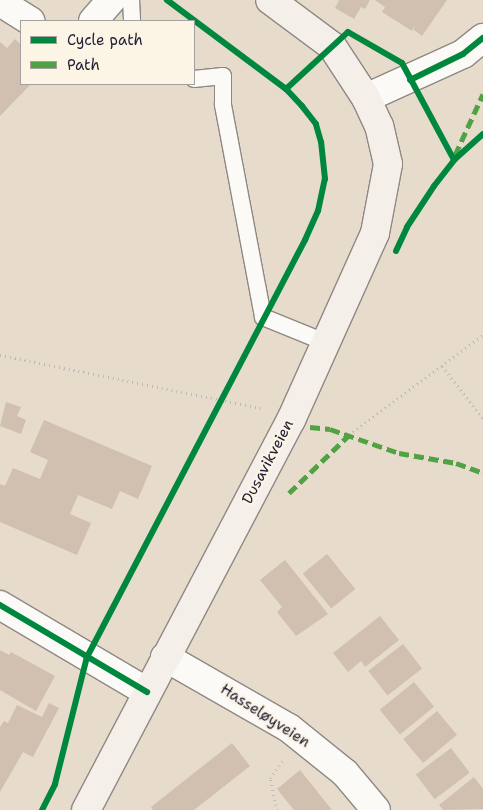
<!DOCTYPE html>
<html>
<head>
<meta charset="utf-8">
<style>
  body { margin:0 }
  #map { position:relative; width:483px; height:810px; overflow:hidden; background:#e7dbcb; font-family:"Shantell Sans",sans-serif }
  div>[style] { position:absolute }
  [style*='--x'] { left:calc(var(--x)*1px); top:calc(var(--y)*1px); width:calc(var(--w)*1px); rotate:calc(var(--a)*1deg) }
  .building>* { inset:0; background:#d1bfaf; transform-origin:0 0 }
  .path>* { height:3px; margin-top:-1.5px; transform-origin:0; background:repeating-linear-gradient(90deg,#bcbaba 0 1px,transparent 0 5px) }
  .roads { filter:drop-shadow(1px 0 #8e8884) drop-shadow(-1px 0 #8e8884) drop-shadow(0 1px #8e8884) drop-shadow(0 -1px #8e8884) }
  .service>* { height:16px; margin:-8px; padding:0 8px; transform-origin:8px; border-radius:8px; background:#fbfaf7 }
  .minor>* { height:28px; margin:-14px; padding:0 14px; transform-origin:14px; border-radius:14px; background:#fbfaf7 }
  .tertiary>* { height:28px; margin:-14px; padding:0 14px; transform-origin:14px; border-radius:14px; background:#fbfaf7 }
  .secondary>* { height:28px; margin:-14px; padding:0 14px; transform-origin:14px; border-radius:14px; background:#f4efe9 }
  .quiet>* { height:5px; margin-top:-2.5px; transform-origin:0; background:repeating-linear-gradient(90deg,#50a245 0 10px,transparent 0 15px) }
  .cycleway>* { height:6px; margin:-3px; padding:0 3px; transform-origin:3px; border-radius:3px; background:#00873e }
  span { translate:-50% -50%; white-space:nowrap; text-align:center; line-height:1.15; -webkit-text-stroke:4.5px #fcf5e5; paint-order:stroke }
  .street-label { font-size:15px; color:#22223b }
  .legend { position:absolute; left:20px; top:20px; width:175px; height:65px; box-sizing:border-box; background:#fcf5e5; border:1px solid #a5a1a1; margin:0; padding:6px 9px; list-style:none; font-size:15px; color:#22223b }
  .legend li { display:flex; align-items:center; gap:10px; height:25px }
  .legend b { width:25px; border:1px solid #a5a1a1 }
</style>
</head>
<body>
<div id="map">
  <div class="building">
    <i style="clip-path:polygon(339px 0,370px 0,365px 9px,361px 7px,354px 19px,335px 8px)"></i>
    <i style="clip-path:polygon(375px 0,447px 0,422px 36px,414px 30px,415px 25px,412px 31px,382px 12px,385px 7px)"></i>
    <i style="clip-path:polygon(15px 39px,21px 45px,21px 84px,31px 84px,0 116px,0 42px,7px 48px)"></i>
    <i style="clip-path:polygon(6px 402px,21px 407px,17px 416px,26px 420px,21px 434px,0 426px)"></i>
    <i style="clip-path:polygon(44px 420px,152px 466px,138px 499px,120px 491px,112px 509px,78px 495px,70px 514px,91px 523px,77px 555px,0 522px,0 484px,5px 486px,13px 468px,40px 479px,48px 460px,30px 452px)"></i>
    <i style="left:327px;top:554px;width:45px;height:31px;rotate:51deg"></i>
    <i style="clip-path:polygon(285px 560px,328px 614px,296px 636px,277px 612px,282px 607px,260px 580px)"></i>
    <i style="clip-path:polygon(380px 616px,399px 640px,365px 667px,361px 661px,348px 672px,333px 653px)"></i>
    <i style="left:403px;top:644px;width:31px;height:44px;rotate:52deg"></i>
    <i style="clip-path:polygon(0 650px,9px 655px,11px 652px,55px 676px,36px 711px,0 690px)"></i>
    <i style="left:414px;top:682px;width:32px;height:44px;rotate:51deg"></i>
    <i style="clip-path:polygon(49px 703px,59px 708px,33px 757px,23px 752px,0 792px,0 727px,4px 721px,8px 723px,17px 705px,42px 717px)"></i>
    <i style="left:437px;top:711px;width:31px;height:44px;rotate:50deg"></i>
    <i style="clip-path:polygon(232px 743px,250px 766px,194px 810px,153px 810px,151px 807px)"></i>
    <i style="left:451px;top:748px;width:31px;height:44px;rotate:53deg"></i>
    <i style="clip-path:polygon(300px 770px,332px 810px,294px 810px,277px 789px)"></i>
    <i style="clip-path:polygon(474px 777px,483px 789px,483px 809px,443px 810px,439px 805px)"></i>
  </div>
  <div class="path">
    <i style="--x:286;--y:89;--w:34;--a:-45"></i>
    <i style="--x:0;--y:355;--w:270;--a:11.5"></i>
    <i style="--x:442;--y:366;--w:67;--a:52.3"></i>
    <i style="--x:349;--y:435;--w:167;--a:-36.7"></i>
    <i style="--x:483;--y:473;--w:1;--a:-90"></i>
    <i style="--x:277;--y:810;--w:33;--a:-102"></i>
    <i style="--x:270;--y:778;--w:24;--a:-55"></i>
  </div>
  <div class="roads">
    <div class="service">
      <i style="--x:131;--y:0;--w:21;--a:87"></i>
      <i style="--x:194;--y:79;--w:29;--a:-6"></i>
      <i style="--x:223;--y:76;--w:29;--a:90"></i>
      <i style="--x:223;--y:105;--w:216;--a:79.3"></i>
      <i style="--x:263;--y:317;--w:69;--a:22.1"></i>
    </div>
    <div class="minor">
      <i style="--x:0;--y:2;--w:36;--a:32"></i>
      <i style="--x:93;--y:21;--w:28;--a:-49"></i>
      <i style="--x:366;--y:98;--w:107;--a:-24.4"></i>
      <i style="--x:463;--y:54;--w:26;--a:-39"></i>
      <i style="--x:165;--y:657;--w:143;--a:29.8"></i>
      <i style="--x:289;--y:728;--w:72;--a:38.8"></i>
      <i style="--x:345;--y:773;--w:48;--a:50"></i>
    </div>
    <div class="tertiary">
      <i style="--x:0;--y:605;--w:171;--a:30.6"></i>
    </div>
    <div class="secondary">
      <i style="--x:86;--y:810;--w:441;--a:-62.3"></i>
      <i style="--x:291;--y:420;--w:205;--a:-65.8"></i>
      <i style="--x:375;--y:233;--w:70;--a:-79.3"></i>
      <i style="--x:388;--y:164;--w:39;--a:-103"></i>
      <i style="--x:379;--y:126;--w:31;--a:-115"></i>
      <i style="--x:366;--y:98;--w:62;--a:-123.2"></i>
      <i style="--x:332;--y:46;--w:77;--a:-143.4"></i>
    </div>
  </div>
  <div class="quiet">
    <i style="--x:455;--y:155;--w:67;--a:-65.3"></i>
    <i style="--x:310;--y:427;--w:20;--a:6"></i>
    <i style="--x:330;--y:429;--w:73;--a:19.2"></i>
    <i style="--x:399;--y:453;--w:58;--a:10"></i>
    <i style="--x:456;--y:463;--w:29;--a:20"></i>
    <i style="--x:289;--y:493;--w:83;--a:-44"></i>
  </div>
  <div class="cycleway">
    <i style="--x:410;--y:80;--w:59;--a:-26.1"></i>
    <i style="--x:463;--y:54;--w:26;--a:-39"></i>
    <i style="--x:286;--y:89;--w:84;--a:-42.6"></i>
    <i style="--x:348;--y:32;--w:62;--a:29.9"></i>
    <i style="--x:402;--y:63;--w:110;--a:61.8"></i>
    <i style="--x:396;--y:251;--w:26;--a:-65"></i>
    <i style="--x:407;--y:227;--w:49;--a:-56.6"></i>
    <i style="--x:434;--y:186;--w:33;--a:-52"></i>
    <i style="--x:454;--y:160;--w:39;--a:-42"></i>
    <i style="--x:0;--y:605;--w:171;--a:30.6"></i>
    <i style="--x:42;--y:810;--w:29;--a:-63"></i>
    <i style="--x:55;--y:784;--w:131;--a:-75.9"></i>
    <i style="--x:87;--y:657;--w:471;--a:-62.4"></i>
    <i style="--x:305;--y:240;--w:32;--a:-66"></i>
    <i style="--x:318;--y:211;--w:33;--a:-78"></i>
    <i style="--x:325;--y:179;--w:37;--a:-96"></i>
    <i style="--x:321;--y:142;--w:19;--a:-106"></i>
    <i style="--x:316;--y:124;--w:23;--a:-128"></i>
    <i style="--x:302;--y:106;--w:23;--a:-133"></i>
    <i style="--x:286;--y:89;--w:149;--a:-143.2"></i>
  </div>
  <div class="street-label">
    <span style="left:268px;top:462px;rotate:-62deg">Dusavikveien</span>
    <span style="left:265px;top:716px;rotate:33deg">Hasseløyveien</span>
  </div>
  <ul class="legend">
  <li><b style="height:6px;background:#00873e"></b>Cycle path</li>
  <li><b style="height:6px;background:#50a245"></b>Path</li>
  </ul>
</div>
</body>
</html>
